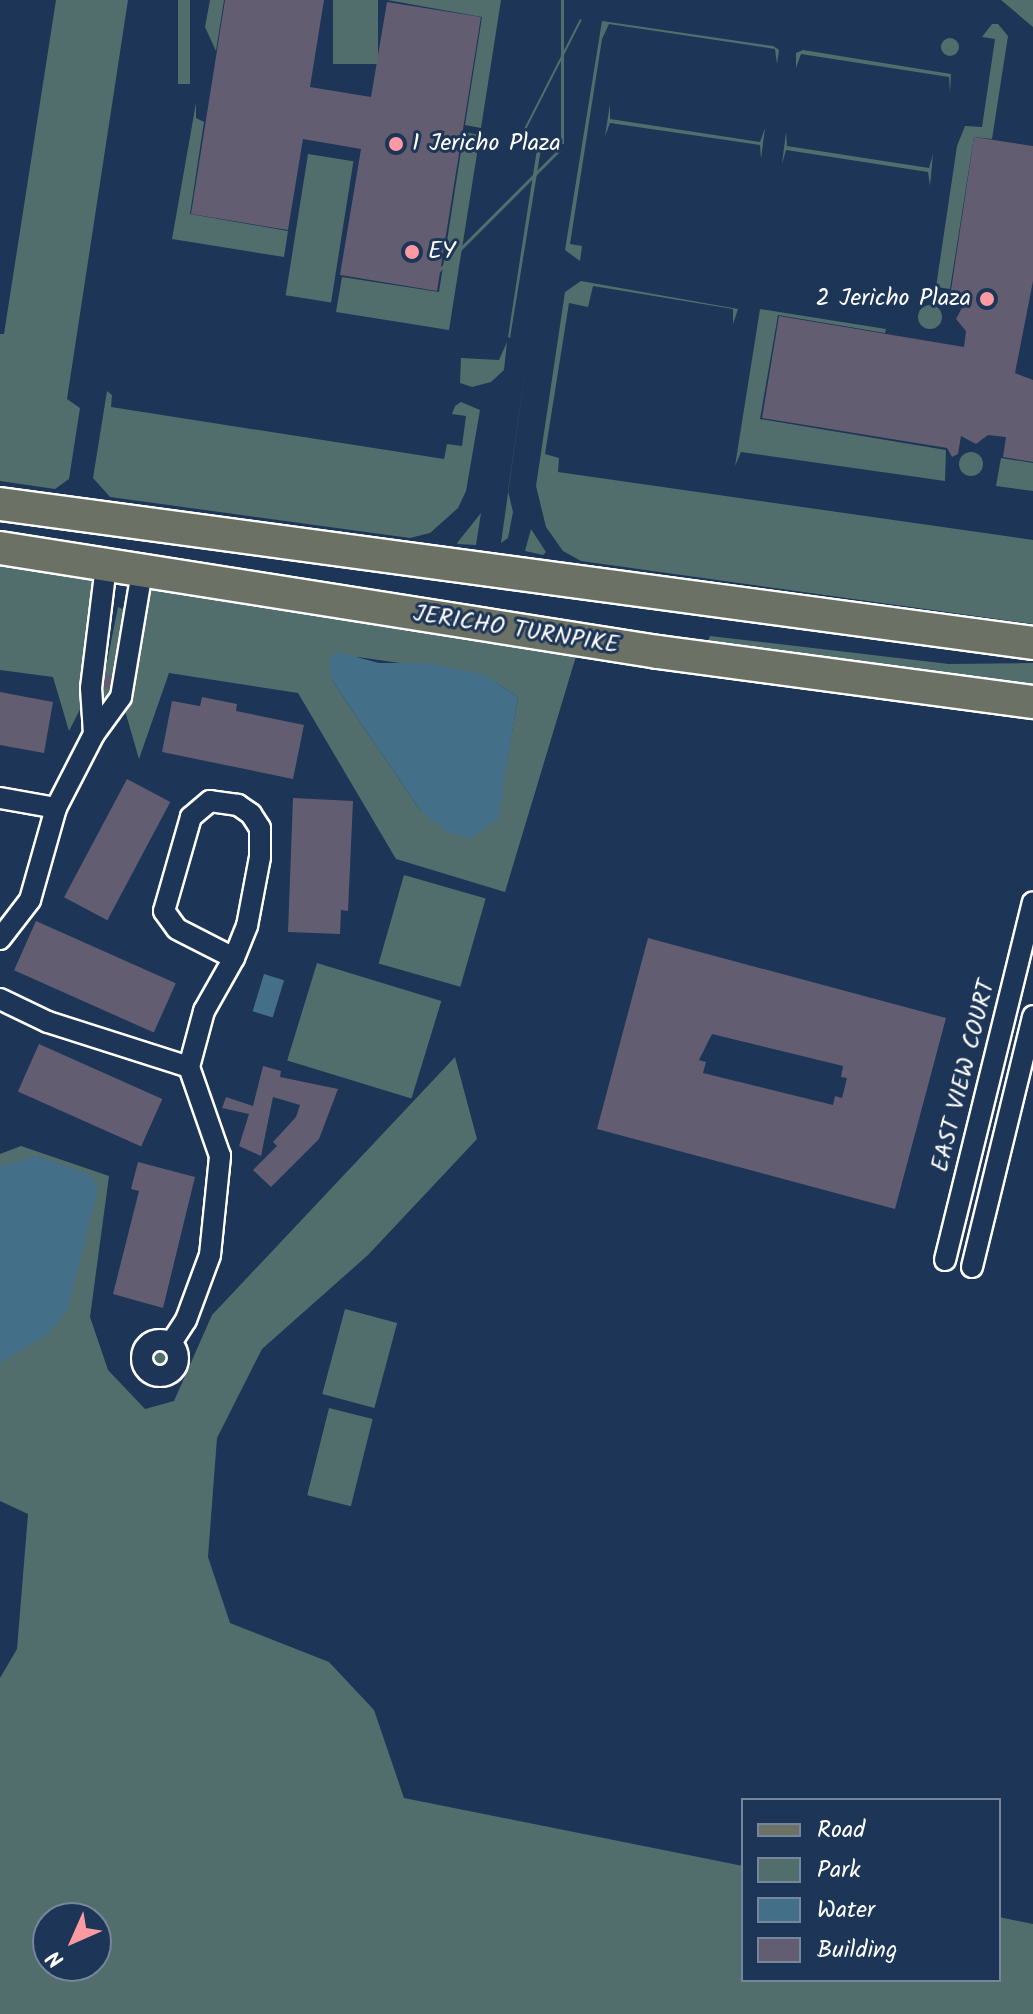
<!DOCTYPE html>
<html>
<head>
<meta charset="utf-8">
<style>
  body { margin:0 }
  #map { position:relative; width:1033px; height:2014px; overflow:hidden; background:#1d3557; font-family:Kalam,sans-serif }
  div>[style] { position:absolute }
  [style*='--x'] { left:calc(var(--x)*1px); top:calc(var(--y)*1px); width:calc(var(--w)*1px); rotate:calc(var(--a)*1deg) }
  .green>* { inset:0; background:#516e6c; transform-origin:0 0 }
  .round { border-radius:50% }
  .water>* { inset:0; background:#436f88; transform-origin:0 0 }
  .building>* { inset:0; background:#625d71; transform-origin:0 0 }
  .roads { filter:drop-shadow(2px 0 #fff) drop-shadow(-2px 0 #fff) drop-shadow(0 2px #fff) drop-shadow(0 -2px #fff) }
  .street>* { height:20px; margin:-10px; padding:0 10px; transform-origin:10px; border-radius:10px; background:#1d3557 }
  .street>.ring { margin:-10px; padding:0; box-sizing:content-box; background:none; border:20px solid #1d3557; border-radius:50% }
  .primary>* { height:32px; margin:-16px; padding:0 16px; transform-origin:16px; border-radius:16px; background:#6b7165 }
  .dots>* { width:22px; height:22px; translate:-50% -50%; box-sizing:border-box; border:4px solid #1d3557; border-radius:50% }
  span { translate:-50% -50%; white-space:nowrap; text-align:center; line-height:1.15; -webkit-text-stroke:6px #1d3557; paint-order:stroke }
  .poi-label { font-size:24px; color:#fff }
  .left { translate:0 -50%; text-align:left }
  .right { translate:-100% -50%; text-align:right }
  .street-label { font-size:24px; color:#fff }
  .legend { position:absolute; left:741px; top:1798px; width:260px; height:184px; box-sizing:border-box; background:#1d3557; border:2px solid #77869a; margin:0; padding:10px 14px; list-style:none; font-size:24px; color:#fff }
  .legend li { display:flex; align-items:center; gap:16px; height:40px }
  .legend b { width:40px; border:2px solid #77869a }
  .north { position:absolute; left:32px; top:1902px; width:80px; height:80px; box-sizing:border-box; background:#1d3557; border:2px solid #77869a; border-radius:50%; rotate:225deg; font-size:22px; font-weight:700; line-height:32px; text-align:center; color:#fff }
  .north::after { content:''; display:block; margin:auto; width:28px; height:36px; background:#ff9aa2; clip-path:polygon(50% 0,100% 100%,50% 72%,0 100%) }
</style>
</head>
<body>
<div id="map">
  <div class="green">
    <i style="clip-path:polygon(56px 0,128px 0,67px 399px,80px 408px,69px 479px,55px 489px,0 481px,0 334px,4px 334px)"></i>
    <i style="left:178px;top:0;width:12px;height:84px"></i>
    <i style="clip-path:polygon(210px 0,224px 0,216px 51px,205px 27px)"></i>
    <i style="left:333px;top:0;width:45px;height:64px"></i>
    <i style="clip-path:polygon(387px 0,501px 0,481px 128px,465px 125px,482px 17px)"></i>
    <i style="left:561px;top:0;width:3px;height:144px"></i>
    <i style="clip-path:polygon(1001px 0,1033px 0,1033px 27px)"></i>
    <i style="left:580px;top:19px;width:2px;height:126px;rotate:27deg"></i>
    <i style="clip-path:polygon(602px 21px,773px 46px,779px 50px,777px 64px,775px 49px,609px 24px,602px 39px,570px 244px,582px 246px,580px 261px,565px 250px)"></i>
    <i style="clip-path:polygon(992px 24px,998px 24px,1008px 36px,992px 139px,974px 137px,950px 289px,936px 287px,957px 146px,965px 126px,982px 127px,995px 39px,982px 37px)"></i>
    <i class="round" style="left:941px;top:38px;width:18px;height:18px"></i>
    <i style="clip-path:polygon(803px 50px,951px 74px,950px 93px,949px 77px,801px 54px,796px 68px,796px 53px)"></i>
    <i style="clip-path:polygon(196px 103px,196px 118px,204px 122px,190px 214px,288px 231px,284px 257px,172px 239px)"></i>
    <i style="clip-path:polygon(610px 104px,610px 119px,760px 142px,765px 128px,761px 159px,760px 145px,610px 123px,605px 136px)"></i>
    <i style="clip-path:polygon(464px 132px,480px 135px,449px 330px,336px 312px,342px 277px,439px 292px)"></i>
    <i style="clip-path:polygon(786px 132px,787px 146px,929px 168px,933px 154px,930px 186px,928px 172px,786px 150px,782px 164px)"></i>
    <i style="clip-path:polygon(537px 149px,541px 149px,510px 338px,508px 337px)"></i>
    <i style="left:559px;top:149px;width:3px;height:191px;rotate:45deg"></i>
    <i style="left:308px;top:154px;width:46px;height:143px;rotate:9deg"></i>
    <i style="clip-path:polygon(581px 281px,738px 309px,733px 324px,733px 309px,593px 286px,588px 307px,569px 303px,545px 454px,559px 458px,558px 472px,1033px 540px,1033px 624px,581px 561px,563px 551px,546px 527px,536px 486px,565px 292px)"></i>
    <i class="round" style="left:918px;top:305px;width:24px;height:24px"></i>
    <i style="clip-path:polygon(760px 309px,886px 329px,885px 333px,778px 315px,760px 419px,946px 450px,945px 481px,741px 452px,735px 466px)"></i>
    <i style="clip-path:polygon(507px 342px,504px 370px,491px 382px,472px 387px,460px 383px,461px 358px,499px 360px)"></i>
    <i style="clip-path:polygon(529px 344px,508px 491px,513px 512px,508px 538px,501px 543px)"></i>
    <i style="clip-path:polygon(107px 391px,112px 395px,111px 407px,444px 459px,447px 444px,462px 446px,466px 416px,452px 414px,455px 406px,461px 402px,480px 410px,466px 491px,458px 508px,430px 533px,410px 538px,110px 497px,93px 478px)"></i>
    <i class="round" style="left:959px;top:452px;width:24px;height:24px"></i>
    <i style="clip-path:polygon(1001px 458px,1033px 463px,1033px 491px,996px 486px)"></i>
    <i style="clip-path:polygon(481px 513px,476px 545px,458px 544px,457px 543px)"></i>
    <i style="clip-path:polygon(531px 529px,546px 552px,543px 555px,525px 551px)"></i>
    <i style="clip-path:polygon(0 548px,106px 565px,91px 688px,69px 731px,53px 677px,0 670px)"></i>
    <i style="clip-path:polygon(evenodd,142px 571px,577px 653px,505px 892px,396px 859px,298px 693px,169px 673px,139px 759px,121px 697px,142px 571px,358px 657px,484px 675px,518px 697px,497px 818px,420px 810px,331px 679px,358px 657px)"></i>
    <i style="clip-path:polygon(118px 607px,125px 610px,125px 619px,114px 696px,107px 703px,101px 692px)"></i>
    <i style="clip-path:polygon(710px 636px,949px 664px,1033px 663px,1033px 687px,708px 641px)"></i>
    <i style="left:404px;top:875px;width:85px;height:92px;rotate:16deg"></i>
    <i style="left:317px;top:963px;width:130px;height:102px;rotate:17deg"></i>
    <i style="clip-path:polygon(evenodd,455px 1057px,477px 1139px,368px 1255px,262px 1349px,217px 1438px,208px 1557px,230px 1623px,329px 1662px,374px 1710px,404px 1798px,743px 1866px,743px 1980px,999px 1980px,999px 1917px,1033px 1924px,1033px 2014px,0 2014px,0 1678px,17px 1649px,28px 1514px,0 1501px,0 1154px,21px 1146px,109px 1176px,90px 1317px,108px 1370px,145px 1409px,174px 1401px,212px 1315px,455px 1057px,48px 1918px,96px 1918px,96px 1966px,48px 1966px,48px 1918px)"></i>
    <i style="left:345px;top:1309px;width:54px;height:88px;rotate:15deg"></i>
    <i class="round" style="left:147px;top:1345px;width:28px;height:28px"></i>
    <i style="left:329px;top:1408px;width:45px;height:90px;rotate:14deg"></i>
  </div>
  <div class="water">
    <i style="clip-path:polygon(338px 652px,379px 663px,427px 663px,485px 675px,518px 697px,498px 818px,471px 838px,449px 833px,420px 810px,331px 679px,329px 659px)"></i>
    <i style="left:264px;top:974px;width:21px;height:39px;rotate:17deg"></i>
    <i style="clip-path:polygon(36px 1156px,90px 1175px,98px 1188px,68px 1310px,46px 1335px,0 1363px,0 1166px)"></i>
  </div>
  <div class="building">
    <i style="clip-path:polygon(225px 0,324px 0,310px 87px,371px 97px,387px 2px,481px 17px,437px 291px,340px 275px,361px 149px,303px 139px,288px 230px,191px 214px)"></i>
    <i style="clip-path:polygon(974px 137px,1033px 146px,1033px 281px,1015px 373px,1033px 380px,1033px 462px,1003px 457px,1006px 437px,988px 435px,976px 444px,961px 436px,958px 454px,952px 457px,947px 448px,762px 418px,779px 316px,964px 347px,966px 331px,956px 319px,964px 304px,946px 301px,943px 295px,951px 290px)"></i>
    <i style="left:104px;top:674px;width:13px;height:13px;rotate:9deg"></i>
    <i style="clip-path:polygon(0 692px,53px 702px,44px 753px,0 745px)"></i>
    <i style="clip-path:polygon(202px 697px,237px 704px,236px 711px,304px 725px,293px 779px,162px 752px,172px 701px,200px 706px)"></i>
    <i style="left:127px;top:779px;width:49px;height:134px;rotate:28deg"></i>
    <i style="clip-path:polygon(293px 798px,353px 801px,348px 911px,341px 910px,340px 934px,288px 932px)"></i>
    <i style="left:36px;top:921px;width:153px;height:54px;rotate:24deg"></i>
    <i style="clip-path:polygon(evenodd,648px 938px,946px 1018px,895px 1209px,597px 1129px,648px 938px,712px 1034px,843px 1066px,841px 1077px,847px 1078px,842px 1098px,835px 1096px,833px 1105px,703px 1073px,706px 1062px,699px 1060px,712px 1034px)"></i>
    <i style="left:39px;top:1044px;width:135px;height:52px;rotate:24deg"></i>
    <i style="clip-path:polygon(263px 1066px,281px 1071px,280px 1077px,338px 1089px,319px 1139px,271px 1187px,253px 1170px,277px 1146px,273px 1142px,296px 1117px,300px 1105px,273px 1097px,261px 1156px,239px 1146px,249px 1114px,222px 1108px,226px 1097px,253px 1106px)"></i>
    <i style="clip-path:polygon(138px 1162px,195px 1177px,163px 1308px,113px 1294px,139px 1191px,131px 1189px)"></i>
  </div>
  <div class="roads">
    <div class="street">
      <i style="--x:94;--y:734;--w:46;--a:-93.7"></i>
      <i style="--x:91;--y:688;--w:124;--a:-83"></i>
      <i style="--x:0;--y:798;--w:57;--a:10.1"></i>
      <i style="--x:0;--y:939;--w:49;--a:-52.4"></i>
      <i style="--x:30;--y:900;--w:96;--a:-74.2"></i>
      <i style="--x:56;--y:808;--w:83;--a:-62.8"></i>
      <i style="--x:94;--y:734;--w:46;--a:-53.9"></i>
      <i style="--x:121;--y:697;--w:128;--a:-80.5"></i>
      <i style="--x:0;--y:999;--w:53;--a:25.6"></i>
      <i style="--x:48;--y:1022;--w:148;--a:17.7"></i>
      <i style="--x:189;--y:1067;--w:58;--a:-75"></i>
      <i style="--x:204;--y:1011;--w:61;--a:-60.5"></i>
      <i style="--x:234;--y:958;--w:35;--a:-68"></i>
      <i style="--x:247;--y:926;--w:70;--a:-79.3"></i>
      <i style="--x:260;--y:857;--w:29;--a:-90"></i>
      <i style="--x:260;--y:828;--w:17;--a:-123"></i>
      <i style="--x:251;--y:814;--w:16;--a:-145"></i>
      <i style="--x:238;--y:805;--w:28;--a:-172"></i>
      <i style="--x:210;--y:801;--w:25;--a:140"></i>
      <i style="--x:191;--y:817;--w:98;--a:106"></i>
      <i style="--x:164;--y:911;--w:22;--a:54"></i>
      <i style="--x:177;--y:929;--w:64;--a:27"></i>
      <i style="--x:945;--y:1260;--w:368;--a:-76.2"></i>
      <i style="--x:972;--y:1267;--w:258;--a:-76.3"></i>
      <i class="ring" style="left:142px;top:1340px;width:16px;height:16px"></i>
      <i style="--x:171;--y:1343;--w:27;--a:-57"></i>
      <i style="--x:186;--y:1320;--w:69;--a:-69.7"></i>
      <i style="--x:210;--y:1255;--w:100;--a:-84.2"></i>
      <i style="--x:220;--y:1156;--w:94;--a:-109.2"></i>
    </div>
    <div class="primary">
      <i style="--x:0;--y:504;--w:1042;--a:7.66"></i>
      <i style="--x:0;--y:548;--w:666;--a:8.98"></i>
      <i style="--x:658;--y:652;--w:378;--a:7.6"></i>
    </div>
  </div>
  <div class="dots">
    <i style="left:396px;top:144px;background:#ff9aa2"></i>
    <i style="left:412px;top:252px;background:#ff9aa2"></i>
    <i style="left:987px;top:299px;background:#ff9aa2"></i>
  </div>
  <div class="poi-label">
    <span class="left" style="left:412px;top:144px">1 Jericho Plaza</span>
    <span class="left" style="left:428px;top:252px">EY</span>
    <span class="right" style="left:971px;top:299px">2 Jericho Plaza</span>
  </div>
  <div class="street-label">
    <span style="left:516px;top:630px;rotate:9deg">JERICHO TURNPIKE</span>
    <span style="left:964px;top:1076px;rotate:-76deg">EAST VIEW COURT</span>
  </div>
  <ul class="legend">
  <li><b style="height:10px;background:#6b7165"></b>Road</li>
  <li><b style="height:22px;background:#516e6c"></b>Park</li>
  <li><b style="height:22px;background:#436f88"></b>Water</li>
  <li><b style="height:22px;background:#625d71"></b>Building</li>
  </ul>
  <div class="north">N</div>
</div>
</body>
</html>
